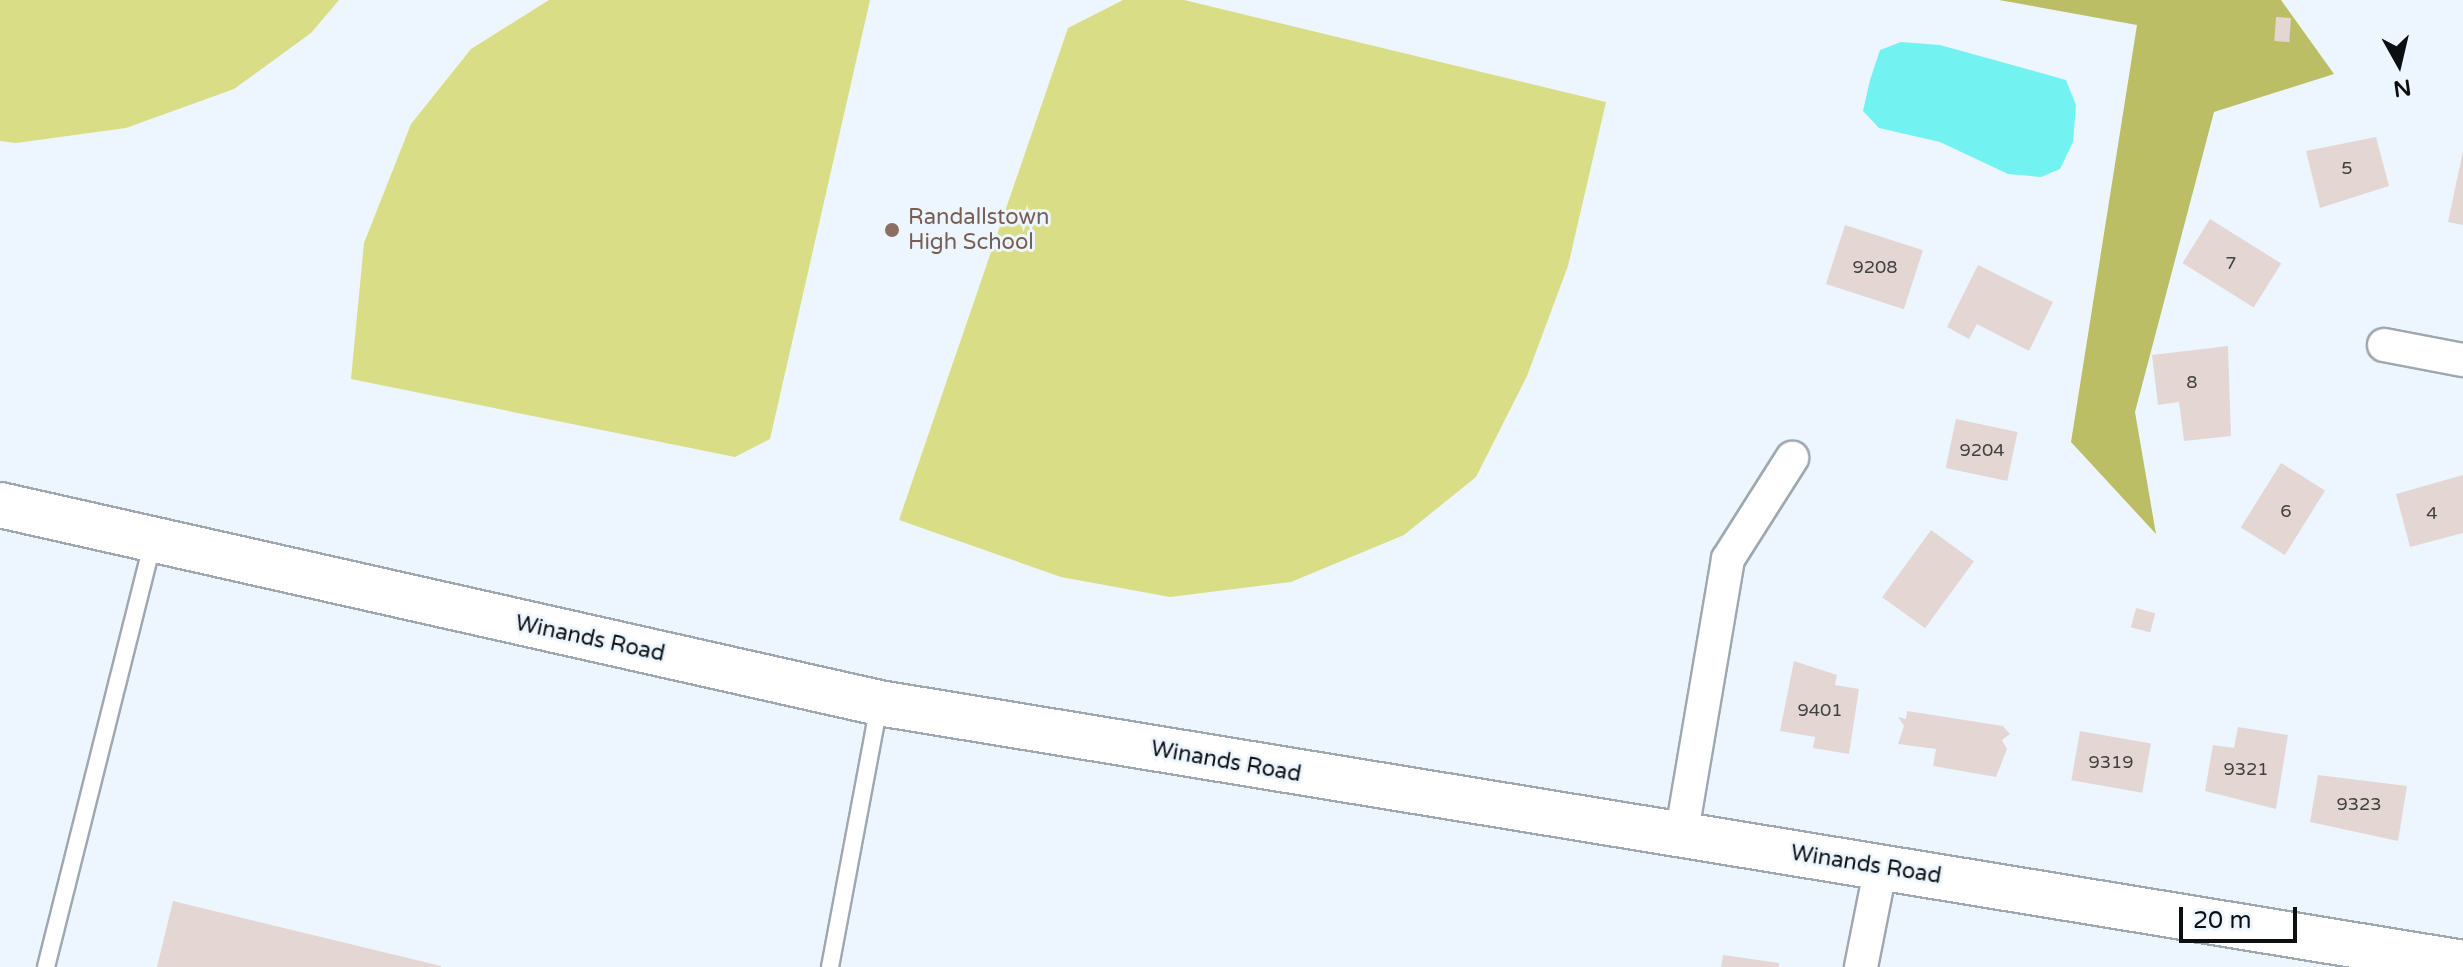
<!DOCTYPE html>
<html>
<head>
<meta charset="utf-8">
<style>
  body { margin:0 }
  #map { position:relative; width:2463px; height:967px; overflow:hidden; background:#edf6ff; font-family:"Varela Round",sans-serif }
  div>[style] { position:absolute }
  [style*='--x'] { left:calc(var(--x)*1px); top:calc(var(--y)*1px); width:calc(var(--w)*1px); rotate:calc(var(--a)*1deg) }
  .green>* { inset:0; background:#d9dd86 }
  .forest>* { inset:0; background:#bbbe65 }
  .water>* { inset:0; background:#73f2f2 }
  .building>* { inset:0; background:#e4d7d3; transform-origin:0 0 }
  .roads { filter:drop-shadow(2px 0 #9fa8b0) drop-shadow(-2px 0 #9fa8b0) drop-shadow(0 2px #9fa8b0) drop-shadow(0 -2px #9fa8b0) }
  .lane>* { height:16px; margin:-8px; padding:0 8px; transform-origin:8px; border-radius:8px; background:#fff }
  .street>* { height:32px; margin:-16px; padding:0 16px; transform-origin:16px; border-radius:16px; background:#fff }
  .secondary>* { height:44px; margin:-22px; padding:0 22px; transform-origin:22px; border-radius:22px; background:#fff }
  .dots>* { width:22px; height:22px; translate:-50% -50%; box-sizing:border-box; border:4px solid #edf6ff; border-radius:50% }
  span { translate:-50% -50%; white-space:nowrap; text-align:center; line-height:1.15; -webkit-text-stroke:6px #edf6ff; paint-order:stroke }
  .number-label { font-size:18px; color:#424142 }
  .number-label span { -webkit-text-stroke-width:0 }
  .education-label { font-size:22px; color:#785e54 }
  .left { translate:0 -50%; text-align:left }
  .street-label { font-size:22px; color:#0c0f12 }
  .north { position:absolute; left:2359px; top:24px; width:80px; height:80px; -webkit-text-stroke:6px #edf6ff; paint-order:stroke; rotate:172deg; font-size:22px; font-weight:700; line-height:32px; text-align:center; color:#0c0f12 }
  .north::after { content:''; display:block; margin:auto; width:28px; height:36px; background:#0c0f12; clip-path:polygon(50% 0,100% 100%,50% 72%,0 100%) }
  .scale { position:absolute; left:2179px; top:907px; width:118px; height:36px; box-sizing:border-box; border:4px solid #0c0f12; border-top:0; padding-left:10px; font-size:24px; line-height:28px; white-space:nowrap; color:#0c0f12; -webkit-text-stroke:6px #edf6ff; paint-order:stroke }
</style>
</head>
<body>
<div id="map">
  <div class="green">
    <i style="clip-path:polygon(0 0,339px 0,311px 33px,234px 89px,126px 128px,16px 143px,0 141px)"></i>
    <i style="clip-path:polygon(549px 0,870px 0,770px 439px,735px 457px,351px 379px,364px 243px,411px 124px,471px 49px)"></i>
    <i style="clip-path:polygon(1123px 0,1184px 0,1606px 102px,1568px 266px,1527px 376px,1476px 477px,1404px 535px,1291px 582px,1170px 597px,1061px 577px,899px 520px,1068px 28px)"></i>
  </div>
  <div class="forest">
    <i style="clip-path:polygon(1999px 0,2281px 0,2334px 74px,2214px 112px,2135px 412px,2156px 534px,2071px 442px,2137px 25px)"></i>
  </div>
  <div class="water">
    <i style="clip-path:polygon(1901px 42px,1940px 45px,2066px 80px,2076px 105px,2073px 142px,2060px 169px,2041px 177px,2008px 174px,1940px 142px,1879px 128px,1863px 111px,1870px 80px,1880px 50px)"></i>
  </div>
  <div class="building">
    <i style="left:2276px;top:17px;width:15px;height:24px;rotate:4deg"></i>
    <i style="clip-path:polygon(2376px 137px,2389px 186px,2320px 208px,2306px 151px)"></i>
    <i style="clip-path:polygon(2463px 151px,2463px 225px,2448px 222px)"></i>
    <i style="left:2210px;top:219px;width:84px;height:52px;rotate:32deg"></i>
    <i style="left:1845px;top:225px;width:82px;height:62px;rotate:18deg"></i>
    <i style="clip-path:polygon(1978px 265px,2053px 302px,2029px 351px,1977px 324px,1969px 339px,1947px 327px)"></i>
    <i style="clip-path:polygon(2228px 346px,2231px 436px,2184px 441px,2179px 402px,2158px 405px,2152px 355px)"></i>
    <i style="left:1956px;top:419px;width:63px;height:50px;rotate:12deg"></i>
    <i style="left:2281px;top:463px;width:52px;height:76px;rotate:32deg"></i>
    <i style="clip-path:polygon(2463px 475px,2463px 533px,2410px 547px,2396px 494px)"></i>
    <i style="left:1931px;top:530px;width:53px;height:83px;rotate:36deg"></i>
    <i style="left:2136px;top:608px;width:20px;height:20px;rotate:15deg"></i>
    <i style="clip-path:polygon(1794px 661px,1837px 675px,1835px 685px,1859px 689px,1849px 754px,1813px 748px,1815px 737px,1780px 731px)"></i>
    <i style="clip-path:polygon(1907px 711px,2003px 726px,2010px 734px,2002px 740px,2007px 749px,1996px 777px,1933px 766px,1936px 749px,1898px 744px,1904px 726px,1898px 717px,1906px 719px)"></i>
    <i style="clip-path:polygon(2238px 727px,2288px 735px,2276px 809px,2205px 791px,2213px 745px,2234px 748px)"></i>
    <i style="left:2080px;top:731px;width:72px;height:50px;rotate:10deg"></i>
    <i style="clip-path:polygon(2318px 775px,2407px 786px,2398px 841px,2310px 822px)"></i>
    <i style="clip-path:polygon(173px 901px,441px 966px,441px 967px,157px 967px)"></i>
    <i style="clip-path:polygon(1723px 955px,1779px 963px,1779px 967px,1721px 967px)"></i>
  </div>
  <div class="roads">
    <div class="lane">
      <i style="--x:46;--y:967;--w:438;--a:-75.9"></i>
      <i style="--x:830;--y:967;--w:268;--a:-79.4"></i>
    </div>
    <div class="street">
      <i style="--x:2384;--y:345;--w:80;--a:10.8"></i>
      <i style="--x:1681;--y:837;--w:282;--a:-80.4"></i>
      <i style="--x:1728;--y:559;--w:120;--a:-57.6"></i>
      <i style="--x:1861;--y:967;--w:103;--a:-78.8"></i>
    </div>
    <div class="secondary">
      <i style="--x:0;--y:505;--w:901;--a:12.69"></i>
      <i style="--x:879;--y:703;--w:1605;--a:9.32"></i>
    </div>
  </div>
  <div class="dots">
    <i style="left:892px;top:230px;background:#8d6e63"></i>
  </div>
  <div class="number-label">
    <span style="left:2347px;top:168px">5</span>
    <span style="left:2231px;top:263px">7</span>
    <span style="left:1875px;top:267px">9208</span>
    <span style="left:2192px;top:382px">8</span>
    <span style="left:1982px;top:450px">9204</span>
    <span style="left:2286px;top:511px">6</span>
    <span style="left:2432px;top:513px">4</span>
    <span style="left:1820px;top:710px">9401</span>
    <span style="left:2111px;top:762px">9319</span>
    <span style="left:2246px;top:769px">9321</span>
    <span style="left:2359px;top:804px">9323</span>
  </div>
  <div class="education-label">
    <span class="left" style="left:908px;top:230px">Randallstown<br>High School</span>
  </div>
  <div class="street-label">
    <span style="left:590px;top:639px;rotate:12deg">Winands Road</span>
    <span style="left:1226px;top:762px;rotate:10deg">Winands Road</span>
    <span style="left:1866px;top:865px;rotate:9deg">Winands Road</span>
  </div>
  <div class="north">N</div>
  <div class="scale">20 m</div>
</div>
</body>
</html>
